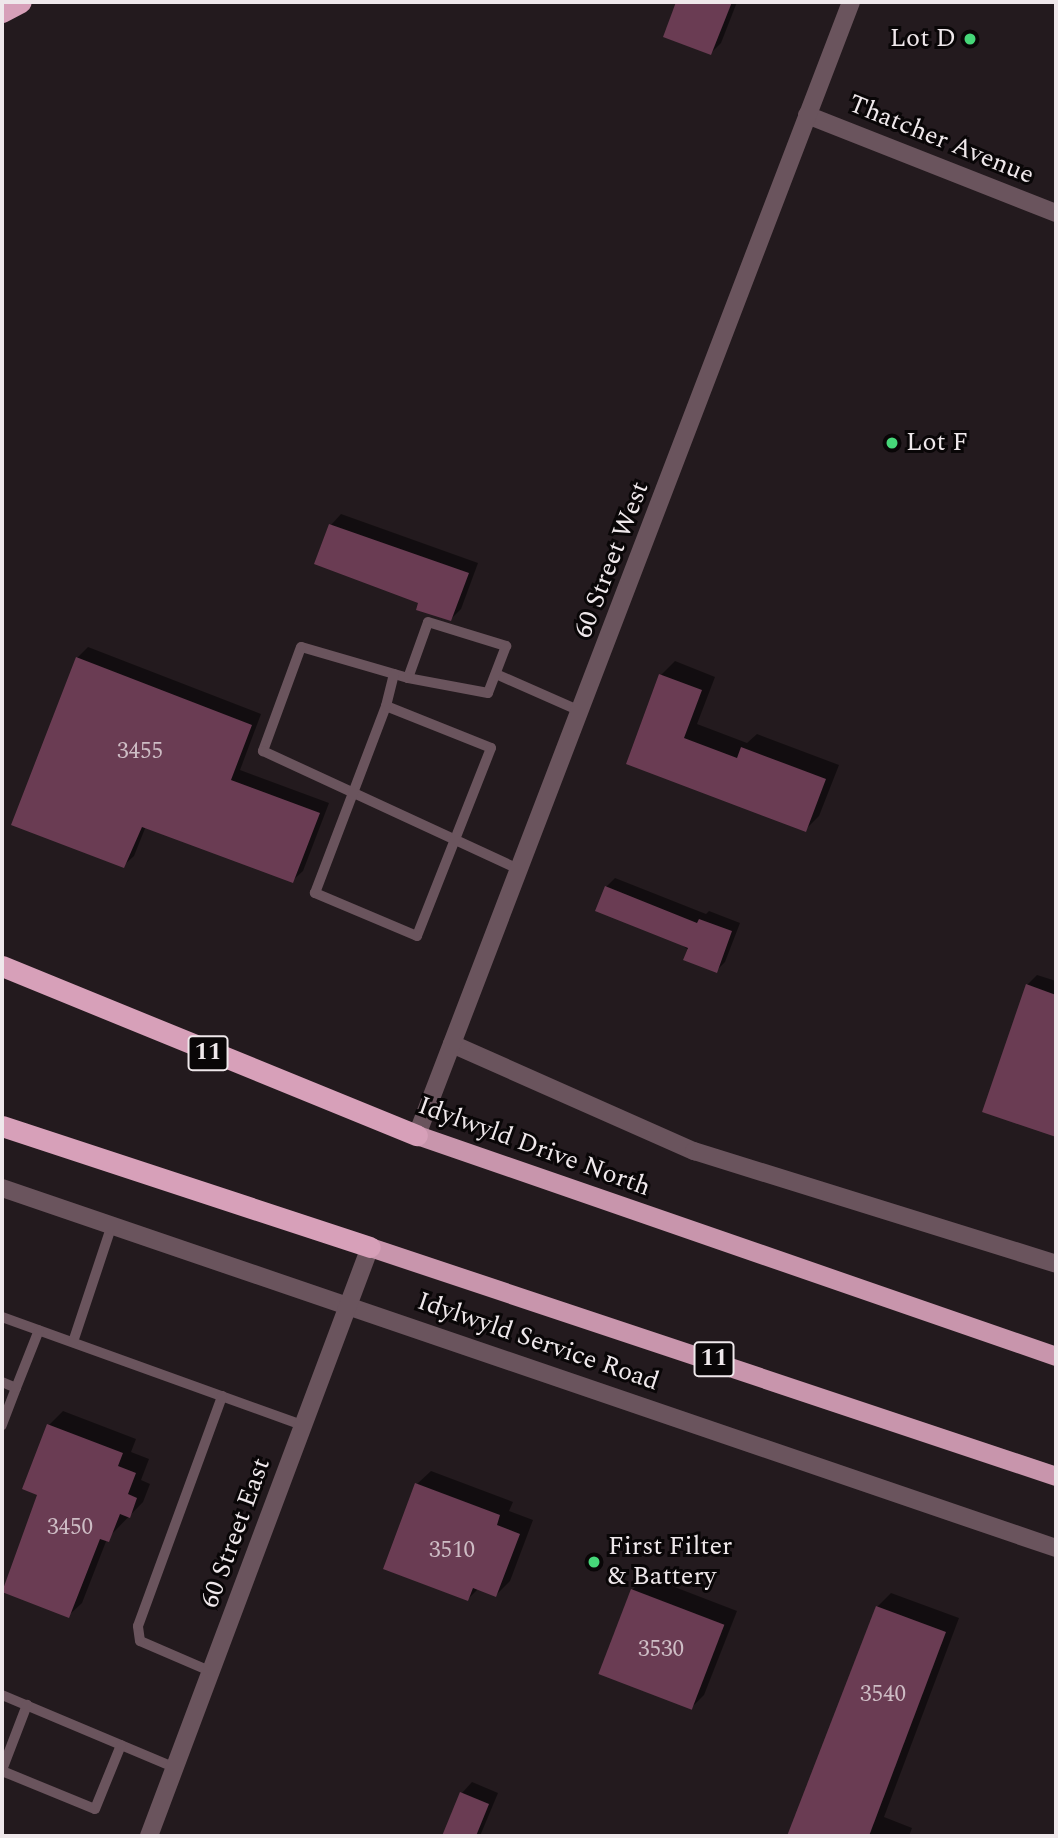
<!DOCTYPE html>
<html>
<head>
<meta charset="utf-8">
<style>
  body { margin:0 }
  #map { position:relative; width:1058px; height:1838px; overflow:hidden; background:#231a1e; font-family:Spectral,serif }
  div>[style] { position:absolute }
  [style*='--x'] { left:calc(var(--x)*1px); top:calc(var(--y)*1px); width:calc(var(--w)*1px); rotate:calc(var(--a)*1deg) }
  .shadow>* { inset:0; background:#0007 }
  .building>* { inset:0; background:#6a3c53; transform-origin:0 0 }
  .service>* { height:10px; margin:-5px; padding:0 5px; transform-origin:5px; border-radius:5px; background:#6a545d }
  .minor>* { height:18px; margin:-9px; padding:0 9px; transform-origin:9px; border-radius:9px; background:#6a545d }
  .tertiary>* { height:18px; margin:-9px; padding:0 9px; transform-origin:9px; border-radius:9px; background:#6a545d }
  .trunk>* { height:19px; margin:-9.5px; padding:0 9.5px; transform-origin:9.5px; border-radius:9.5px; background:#c895ac }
  .motorway>* { height:21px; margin:-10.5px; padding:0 10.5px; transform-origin:10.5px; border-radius:10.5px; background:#d7a0b9 }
  .dots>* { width:19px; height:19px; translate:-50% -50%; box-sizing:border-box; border:4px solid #090607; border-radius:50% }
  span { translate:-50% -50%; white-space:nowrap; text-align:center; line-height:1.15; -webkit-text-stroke:6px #090607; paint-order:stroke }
  .number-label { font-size:23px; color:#cebdc5 }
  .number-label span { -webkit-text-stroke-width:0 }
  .shield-label span { padding:2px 5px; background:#090607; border:2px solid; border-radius:5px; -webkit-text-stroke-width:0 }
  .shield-label { font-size:24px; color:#efe8eb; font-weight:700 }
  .poi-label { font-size:26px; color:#efe8eb }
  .right { translate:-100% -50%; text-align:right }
  .left { translate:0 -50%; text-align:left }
  .street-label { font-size:26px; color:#efe8eb }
  .frame { position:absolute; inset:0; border:4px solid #efe8eb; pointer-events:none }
</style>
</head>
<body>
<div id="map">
  <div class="shadow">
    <i style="clip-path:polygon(678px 2px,737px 2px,721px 43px,711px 53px,665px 36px)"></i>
    <i style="clip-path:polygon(341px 514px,478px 563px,461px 609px,451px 619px,420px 602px,331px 525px)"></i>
    <i style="clip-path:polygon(88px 647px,261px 714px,240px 770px,329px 803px,303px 871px,292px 881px,146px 826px,134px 856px,123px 866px,77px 658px)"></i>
    <i style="clip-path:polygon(675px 661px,715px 677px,697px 724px,747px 743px,757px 734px,839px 765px,819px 816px,805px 830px,628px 763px,661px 675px)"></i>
    <i style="clip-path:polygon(615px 878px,706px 914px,709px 911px,740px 923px,725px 962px,716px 971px,606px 887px)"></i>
    <i style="clip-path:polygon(1037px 975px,1056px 981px,1056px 1135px,984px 1111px,1027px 985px)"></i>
    <i style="clip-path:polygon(63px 1411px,136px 1439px,131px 1452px,149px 1459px,141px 1480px,150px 1484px,143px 1502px,107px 1539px,82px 1603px,68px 1616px,40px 1494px,49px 1425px)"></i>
    <i style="clip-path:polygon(431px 1471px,513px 1502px,509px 1511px,533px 1520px,510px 1581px,496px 1595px,479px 1588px,468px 1599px,417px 1484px)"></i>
    <i style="clip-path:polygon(646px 1576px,737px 1611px,704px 1695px,690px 1709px,632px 1590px)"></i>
    <i style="clip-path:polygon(891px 1593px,959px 1618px,884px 1817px,912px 1828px,909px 1836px,788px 1836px,877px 1607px)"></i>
    <i style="clip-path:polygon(472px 1782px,498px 1793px,480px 1836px,444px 1836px,462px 1793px)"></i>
  </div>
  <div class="building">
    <i style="clip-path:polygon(676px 2px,732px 2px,711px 55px,663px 37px)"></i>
    <i style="clip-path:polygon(329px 524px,469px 573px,451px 621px,416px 610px,418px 603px,314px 564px)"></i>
    <i style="clip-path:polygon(76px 657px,252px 725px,231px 780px,320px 813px,293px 883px,142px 827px,124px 868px,11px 825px)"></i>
    <i style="clip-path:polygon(659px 674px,702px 690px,684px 738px,737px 758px,741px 747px,826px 779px,806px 832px,626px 764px)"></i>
    <i style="clip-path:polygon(605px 886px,697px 923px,699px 919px,732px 931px,717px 973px,683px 960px,688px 948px,595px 911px)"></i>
    <i style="clip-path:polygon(1026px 984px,1056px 995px,1056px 1137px,982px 1112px)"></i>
    <i style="clip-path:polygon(47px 1424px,123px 1453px,118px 1466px,136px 1473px,128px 1494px,137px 1498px,130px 1518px,120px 1514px,109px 1542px,100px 1539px,69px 1618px,2px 1592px,37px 1495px,22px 1489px)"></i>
    <i style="clip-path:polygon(415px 1483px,500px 1515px,497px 1525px,520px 1534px,496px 1597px,473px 1588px,468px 1601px,383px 1569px)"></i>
    <i style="left:631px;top:1589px;width:100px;height:91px;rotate:21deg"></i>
    <i style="clip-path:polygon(876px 1606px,946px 1632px,869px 1836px,787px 1836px)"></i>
    <i style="clip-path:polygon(460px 1792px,489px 1804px,476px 1836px,442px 1836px)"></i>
  </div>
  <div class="service">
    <i style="--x:496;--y:674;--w:94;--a:23.8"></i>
    <i style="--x:408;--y:678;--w:59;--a:-70.3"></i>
    <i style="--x:428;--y:622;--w:82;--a:17.1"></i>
    <i style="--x:506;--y:646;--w:50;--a:111"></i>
    <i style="--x:488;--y:693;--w:81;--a:-169.4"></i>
    <i style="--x:408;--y:678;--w:111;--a:-163.8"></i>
    <i style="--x:301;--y:647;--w:111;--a:110.1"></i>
    <i style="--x:263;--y:751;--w:283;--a:24.8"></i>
    <i style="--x:386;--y:706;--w:113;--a:21.8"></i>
    <i style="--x:491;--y:748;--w:202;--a:111.5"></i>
    <i style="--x:417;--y:936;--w:111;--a:-157.1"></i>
    <i style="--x:315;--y:893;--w:200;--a:-69.2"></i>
    <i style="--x:386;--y:706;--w:33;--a:-76"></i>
    <i style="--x:2;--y:1317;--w:321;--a:19.8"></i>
    <i style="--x:73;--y:1342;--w:123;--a:-71.6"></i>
    <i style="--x:2;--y:1382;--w:15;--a:23"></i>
    <i style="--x:16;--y:1388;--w:40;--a:111"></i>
    <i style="--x:16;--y:1388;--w:62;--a:-68.4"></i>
    <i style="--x:212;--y:1672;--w:78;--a:-156.7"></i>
    <i style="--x:140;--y:1641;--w:15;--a:-98"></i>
    <i style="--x:138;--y:1626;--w:245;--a:-69.9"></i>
    <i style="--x:2;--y:1695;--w:189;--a:22.8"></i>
    <i style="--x:2;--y:1770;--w:70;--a:-69"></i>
    <i style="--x:2;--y:1771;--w:100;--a:22.2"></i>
    <i style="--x:95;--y:1809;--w:69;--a:-67.9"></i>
  </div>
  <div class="minor">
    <i style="--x:807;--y:115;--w:268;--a:21.5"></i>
    <i style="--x:452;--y:1044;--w:265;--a:23.9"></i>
    <i style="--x:694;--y:1151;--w:379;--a:17.3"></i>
    <i style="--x:417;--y:1135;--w:1213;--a:-69.04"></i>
    <i style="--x:2;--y:1188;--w:1114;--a:18.86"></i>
  </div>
  <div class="tertiary">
    <i style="--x:149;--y:1836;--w:629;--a:-69.43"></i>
  </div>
  <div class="trunk">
    <i style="--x:417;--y:1135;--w:676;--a:19.08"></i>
    <i style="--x:370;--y:1247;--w:723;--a:18.46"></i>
  </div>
  <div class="motorway">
    <i style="--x:2;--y:12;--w:21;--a:-28"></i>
    <i style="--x:2;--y:966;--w:448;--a:22.2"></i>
    <i style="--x:2;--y:1126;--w:387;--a:18.2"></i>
  </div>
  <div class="dots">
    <i style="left:970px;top:39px;background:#46d779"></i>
    <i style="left:892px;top:443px;background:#46d779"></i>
    <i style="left:594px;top:1562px;background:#46d779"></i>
  </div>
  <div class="number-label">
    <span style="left:140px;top:752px">3455</span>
    <span style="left:70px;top:1528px">3450</span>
    <span style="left:452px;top:1551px">3510</span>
    <span style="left:661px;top:1650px">3530</span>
    <span style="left:883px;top:1695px">3540</span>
  </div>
  <div class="shield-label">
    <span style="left:208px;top:1053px">11</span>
    <span style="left:714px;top:1359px">11</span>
  </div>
  <div class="poi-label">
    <span class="right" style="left:956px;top:39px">Lot D</span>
    <span class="left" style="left:906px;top:443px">Lot F</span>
    <span class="left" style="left:608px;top:1562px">First Filter<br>&amp; Battery</span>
  </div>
  <div class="street-label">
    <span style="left:941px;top:140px;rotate:22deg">Thatcher Avenue</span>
    <span style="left:612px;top:560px;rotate:-69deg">60 Street West</span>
    <span style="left:534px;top:1147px;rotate:20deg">Idylwyld Drive North</span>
    <span style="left:538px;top:1342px;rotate:19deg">Idylwyld Service Road</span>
    <span style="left:236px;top:1533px;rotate:-70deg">60 Street East</span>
  </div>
  <div class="frame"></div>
</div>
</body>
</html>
